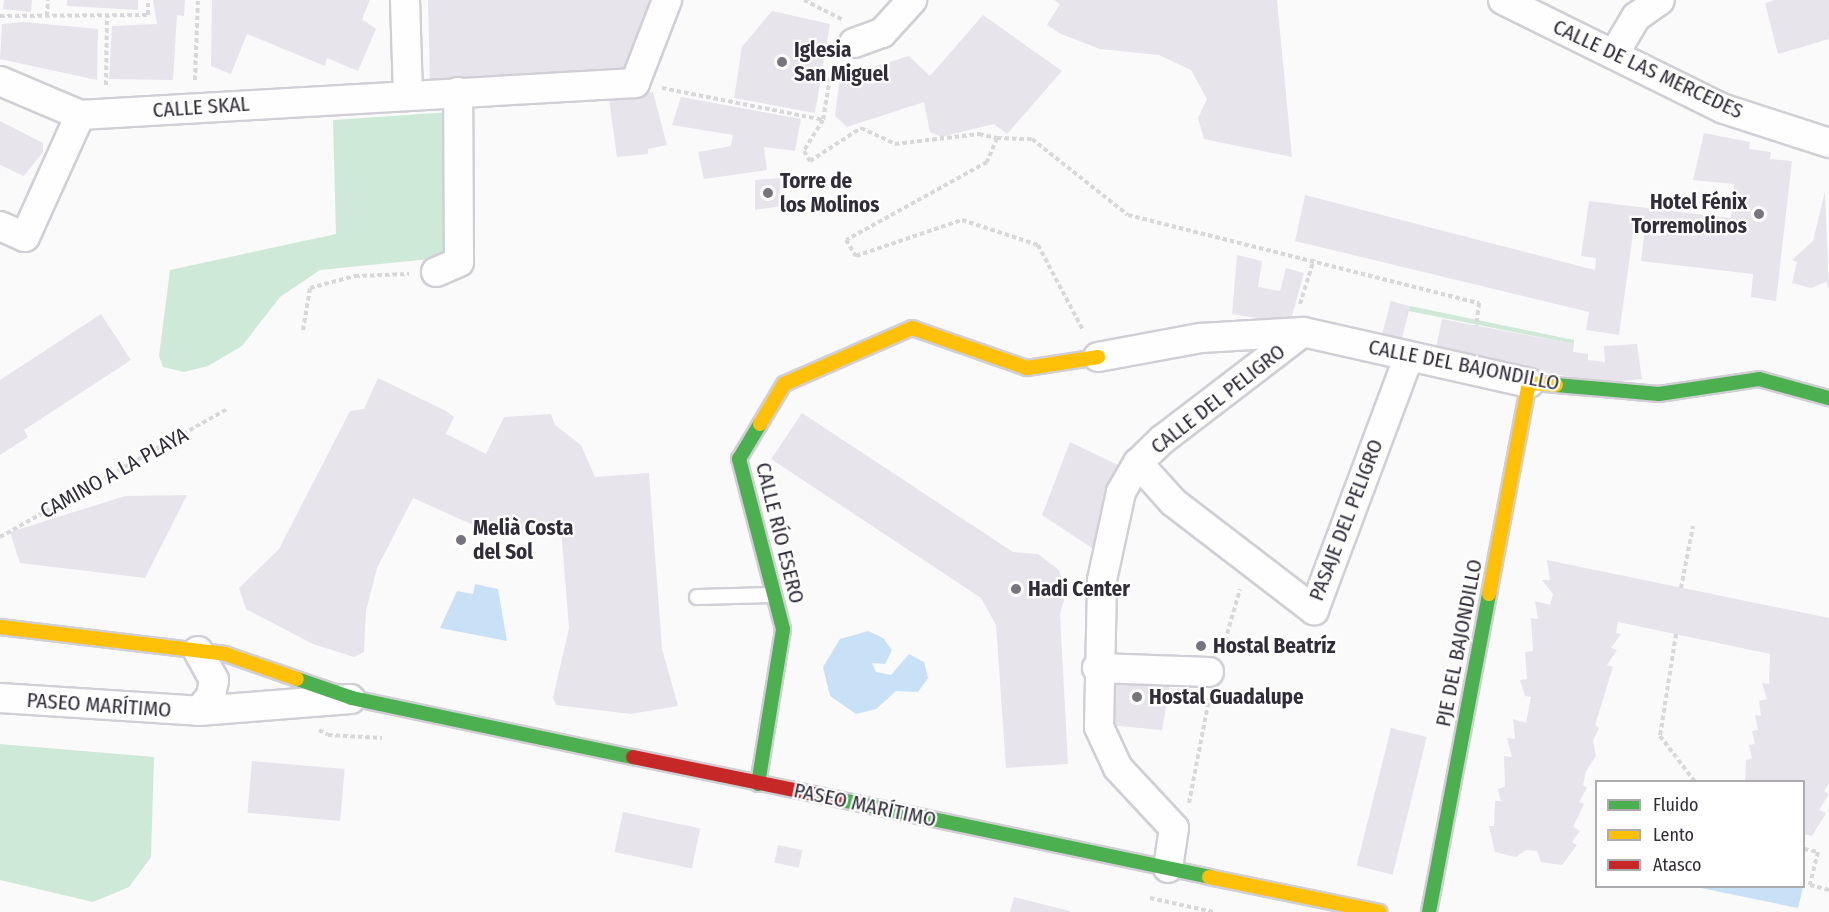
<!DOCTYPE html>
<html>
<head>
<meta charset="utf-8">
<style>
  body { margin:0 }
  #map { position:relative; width:1829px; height:912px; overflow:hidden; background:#fafafa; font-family:"Fira Sans Condensed",sans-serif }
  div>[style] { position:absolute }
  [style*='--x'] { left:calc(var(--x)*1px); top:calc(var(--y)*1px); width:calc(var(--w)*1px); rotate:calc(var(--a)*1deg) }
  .green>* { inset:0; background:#cee9d8 }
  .water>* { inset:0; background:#c8e1f6 }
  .building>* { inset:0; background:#e7e4ec; transform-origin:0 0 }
  .path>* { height:4px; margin-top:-2px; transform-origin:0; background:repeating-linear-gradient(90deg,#d8d8da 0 4.5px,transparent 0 7.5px) }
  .roads { filter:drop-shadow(2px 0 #d1cfd5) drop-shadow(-2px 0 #d1cfd5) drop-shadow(0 2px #d1cfd5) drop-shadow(0 -2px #d1cfd5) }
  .lane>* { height:14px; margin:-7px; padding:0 7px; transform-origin:7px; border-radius:7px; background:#fefefe }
  .street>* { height:28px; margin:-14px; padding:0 14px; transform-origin:14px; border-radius:14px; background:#fefefe }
  .fast>* { height:14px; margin:-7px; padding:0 7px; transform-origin:7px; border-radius:7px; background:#4caf50 }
  .slow>* { height:14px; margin:-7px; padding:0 7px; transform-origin:7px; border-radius:7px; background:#ffc107 }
  .jam>* { height:14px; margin:-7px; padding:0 7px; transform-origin:7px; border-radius:7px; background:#c62828 }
  .dots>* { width:16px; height:16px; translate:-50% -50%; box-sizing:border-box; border:3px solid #fff; border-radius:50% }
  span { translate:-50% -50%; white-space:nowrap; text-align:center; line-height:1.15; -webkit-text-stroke:4.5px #fff; paint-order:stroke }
  .poi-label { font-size:21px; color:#312c3a; font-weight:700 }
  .left { translate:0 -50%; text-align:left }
  .right { translate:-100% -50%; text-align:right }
  .street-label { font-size:21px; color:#312c3a }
  .legend { position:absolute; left:1595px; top:780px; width:210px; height:108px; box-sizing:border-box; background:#fff; border:2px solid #adabb0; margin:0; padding:8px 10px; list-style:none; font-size:18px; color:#312c3a }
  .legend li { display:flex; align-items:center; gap:12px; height:30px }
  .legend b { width:30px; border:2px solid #adabb0 }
</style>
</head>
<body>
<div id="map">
  <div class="green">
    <i style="clip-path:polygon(451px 112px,451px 227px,440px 258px,320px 270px,280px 297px,242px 346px,208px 366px,184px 372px,163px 367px,159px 356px,170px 270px,336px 234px,333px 120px)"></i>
    <i style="clip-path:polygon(1410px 306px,1574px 340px,1574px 344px,1409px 311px)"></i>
    <i style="clip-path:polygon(0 744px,154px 757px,151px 857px,129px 887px,93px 902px,0 880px)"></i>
  </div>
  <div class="water">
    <i style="clip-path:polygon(475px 584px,498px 589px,507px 641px,440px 628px,457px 591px,473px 594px)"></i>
    <i style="clip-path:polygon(868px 631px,883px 638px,892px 650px,885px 664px,872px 663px,876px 672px,891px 675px,909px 654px,924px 662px,928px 678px,918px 692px,896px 691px,876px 709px,856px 714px,830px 696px,823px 667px,840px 639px)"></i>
    <i style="clip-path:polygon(1696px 887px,1803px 887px,1798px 908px)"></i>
  </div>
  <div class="building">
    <i style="clip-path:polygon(4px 0,32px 0,31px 12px,3px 9px)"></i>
    <i style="clip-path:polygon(67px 0,138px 0,138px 10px,67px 6px)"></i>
    <i style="clip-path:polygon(153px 0,185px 0,184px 16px,177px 15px,173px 80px,109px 79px,112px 26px,157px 24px)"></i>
    <i style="clip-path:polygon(212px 0,370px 0,362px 19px,376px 29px,358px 71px,327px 58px,325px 66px,247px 34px,231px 74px,211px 66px)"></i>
    <i style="clip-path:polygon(428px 0,655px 0,635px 71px,430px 82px)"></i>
    <i style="clip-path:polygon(1054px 0,1277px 0,1292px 157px,1204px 139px,1198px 118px,1207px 99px,1191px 70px,1159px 55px,1100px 49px,1061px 34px,1047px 25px,1060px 4px)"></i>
    <i style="clip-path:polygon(1775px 0,1829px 0,1829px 39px,1778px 54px,1765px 3px)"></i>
    <i style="clip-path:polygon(772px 11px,830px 24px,815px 113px,734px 98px,742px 47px)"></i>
    <i style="clip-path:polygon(983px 15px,1062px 71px,1007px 134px,994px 124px,941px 137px,930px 132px,924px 102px,847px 127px,835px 116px,840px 77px,909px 56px,930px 76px)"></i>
    <i style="clip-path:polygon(23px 22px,98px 29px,97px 80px,0 59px,2px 24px)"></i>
    <i style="clip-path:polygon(653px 92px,667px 145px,648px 149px,648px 154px,617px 157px,609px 99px)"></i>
    <i style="clip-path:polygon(681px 97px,801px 119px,795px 151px,764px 147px,767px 170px,704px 179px,698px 152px,731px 146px,733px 135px,672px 125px)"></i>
    <i style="clip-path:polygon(0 121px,43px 143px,43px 152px,24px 176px,0 165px)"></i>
    <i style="clip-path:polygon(1704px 133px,1750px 142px,1749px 149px,1771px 152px,1770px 159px,1792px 161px,1776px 301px,1751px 297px,1753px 274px,1641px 261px,1646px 221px,1635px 219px,1619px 335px,1586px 330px,1589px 312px,1295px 241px,1305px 195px,1595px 270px,1596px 258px,1581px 256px,1589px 201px,1731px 218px,1734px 184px,1693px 180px)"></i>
    <i style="clip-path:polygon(780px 178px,781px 206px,755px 210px,755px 180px)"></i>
    <i style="clip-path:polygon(1825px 191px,1829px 289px,1826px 282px,1811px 288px,1792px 283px,1797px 262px,1792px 260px,1813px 241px)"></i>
    <i style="clip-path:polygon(1237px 255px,1262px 261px,1258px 287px,1280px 291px,1286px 268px,1304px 273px,1290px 323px,1232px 314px)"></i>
    <i style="left:1391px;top:301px;width:20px;height:42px;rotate:15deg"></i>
    <i style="clip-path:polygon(101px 314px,131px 360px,24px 430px,28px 437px,0 455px,0 380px)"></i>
    <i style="clip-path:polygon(1442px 319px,1574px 344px,1573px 352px,1588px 354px,1588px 360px,1605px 362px,1604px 346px,1637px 344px,1642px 379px,1605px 383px,1435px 353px)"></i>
    <i style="clip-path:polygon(378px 378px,446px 411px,454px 417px,446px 434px,486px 454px,504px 417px,551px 414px,555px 425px,581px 445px,595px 477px,649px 473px,662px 649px,678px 706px,631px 714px,556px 705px,553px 698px,569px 628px,561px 529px,491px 533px,413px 498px,377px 568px,366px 611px,364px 652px,354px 657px,313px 644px,246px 609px,239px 588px,279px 549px,350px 411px,364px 409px)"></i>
    <i style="clip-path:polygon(802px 413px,1013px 552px,1038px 554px,1059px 570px,1066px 593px,1060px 614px,1068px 764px,1006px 768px,996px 625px,981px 598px,771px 459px)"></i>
    <i style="clip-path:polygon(1070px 442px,1124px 468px,1098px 552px,1042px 515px)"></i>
    <i style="clip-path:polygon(187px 495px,145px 578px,20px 563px,10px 532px,125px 496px)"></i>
    <i style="clip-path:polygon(1547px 560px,1829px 618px,1829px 783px,1824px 791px,1829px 794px,1819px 810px,1826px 813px,1812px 836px,1804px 834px,1804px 782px,1745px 782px,1746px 760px,1752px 758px,1749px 745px,1755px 744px,1752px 731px,1758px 730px,1755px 715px,1761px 716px,1759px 701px,1767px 699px,1762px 683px,1769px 684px,1770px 654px,1618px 622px,1616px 633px,1621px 634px,1611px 648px,1617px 650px,1607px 665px,1613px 667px,1595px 725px,1599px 728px,1593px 741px,1596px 756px,1586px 771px,1583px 785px,1587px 788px,1579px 802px,1584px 804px,1573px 827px,1580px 831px,1572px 842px,1577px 845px,1562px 865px,1541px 862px,1537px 851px,1526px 850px,1516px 857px,1495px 852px,1489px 826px,1494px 826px,1495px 801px,1501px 801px,1498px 789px,1505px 787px,1504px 756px,1512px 757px,1507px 738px,1515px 739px,1513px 719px,1526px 723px,1531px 697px,1525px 696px,1520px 680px,1527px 679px,1525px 652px,1533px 651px,1531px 618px,1538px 619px,1535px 601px,1550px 605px,1553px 594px,1542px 580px,1550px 580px)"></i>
    <i style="clip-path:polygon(1107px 675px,1171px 677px,1162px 730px,1108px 725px)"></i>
    <i style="left:1391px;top:728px;width:37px;height:142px;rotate:14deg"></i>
    <i style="left:252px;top:761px;width:93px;height:52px;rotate:5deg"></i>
    <i style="left:623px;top:812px;width:79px;height:41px;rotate:12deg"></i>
    <i style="left:778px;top:845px;width:25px;height:18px;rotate:12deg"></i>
    <i style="clip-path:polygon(1014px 897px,1070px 911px,1070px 912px,1010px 912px)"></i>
  </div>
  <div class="path">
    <i style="--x:804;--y:0;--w:44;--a:27.1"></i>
    <i style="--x:0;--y:16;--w:148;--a:-0.4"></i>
    <i style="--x:148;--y:15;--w:15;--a:-90"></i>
    <i style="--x:47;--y:16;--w:16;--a:-86"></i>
    <i style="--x:839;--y:66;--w:15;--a:127"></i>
    <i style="--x:830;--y:78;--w:43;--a:99.5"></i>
    <i style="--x:823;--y:120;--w:36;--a:122"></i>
    <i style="--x:804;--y:151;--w:12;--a:59"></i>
    <i style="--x:810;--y:161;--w:61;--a:-32.9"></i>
    <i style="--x:861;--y:128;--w:38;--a:25"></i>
    <i style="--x:895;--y:144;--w:85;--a:-6.8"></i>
    <i style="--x:979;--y:134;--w:18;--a:13"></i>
    <i style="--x:997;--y:138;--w:26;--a:113"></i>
    <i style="--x:987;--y:162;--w:161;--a:151"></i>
    <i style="--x:846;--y:240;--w:19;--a:58"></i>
    <i style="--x:856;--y:256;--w:112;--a:-18.8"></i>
    <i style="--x:962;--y:220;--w:80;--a:18.2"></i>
    <i style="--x:1038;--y:245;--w:96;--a:62.1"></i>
    <i style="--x:195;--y:80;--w:80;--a:-87.9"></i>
    <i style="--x:106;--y:85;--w:69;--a:-89.2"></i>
    <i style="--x:662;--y:88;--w:164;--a:11.2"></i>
    <i style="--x:997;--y:138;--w:35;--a:2"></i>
    <i style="--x:1032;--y:139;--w:122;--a:38.4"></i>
    <i style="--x:1128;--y:215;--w:362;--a:14.1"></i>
    <i style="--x:1479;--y:303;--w:23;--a:97"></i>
    <i style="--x:1300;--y:304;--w:47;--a:-72.7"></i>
    <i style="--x:303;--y:330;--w:43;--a:-80.5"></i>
    <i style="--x:310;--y:288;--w:47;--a:-14.9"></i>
    <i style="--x:355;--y:276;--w:54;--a:-2.1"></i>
    <i style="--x:0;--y:537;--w:261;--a:-29.4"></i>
    <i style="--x:1681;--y:588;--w:63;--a:-79"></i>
    <i style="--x:1676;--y:634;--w:103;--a:98.9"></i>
    <i style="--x:1660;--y:736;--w:58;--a:52.7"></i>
    <i style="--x:1223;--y:648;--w:61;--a:-73.9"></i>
    <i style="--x:319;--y:730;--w:10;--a:29"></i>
    <i style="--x:328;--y:735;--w:54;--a:3.2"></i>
    <i style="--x:1189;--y:803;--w:106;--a:-79.1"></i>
    <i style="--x:1804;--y:849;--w:14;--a:12"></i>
    <i style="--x:1818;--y:852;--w:34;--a:104"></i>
    <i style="--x:1810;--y:885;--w:20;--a:15"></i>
    <i style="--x:1150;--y:898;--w:65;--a:12.5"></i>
  </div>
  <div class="roads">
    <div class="lane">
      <i style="--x:697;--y:597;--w:76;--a:-1.5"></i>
    </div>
    <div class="street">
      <i style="--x:405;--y:0;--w:94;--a:88.2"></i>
      <i style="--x:1503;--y:0;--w:246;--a:26.3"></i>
      <i style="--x:1724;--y:109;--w:110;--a:17.9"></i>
      <i style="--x:854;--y:43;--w:30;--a:-20"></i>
      <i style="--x:882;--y:33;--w:45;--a:-47.7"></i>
      <i style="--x:1614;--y:54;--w:43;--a:-59.3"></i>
      <i style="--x:1636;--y:17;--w:29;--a:-35"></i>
      <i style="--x:0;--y:81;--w:87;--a:23"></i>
      <i style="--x:80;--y:115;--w:556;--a:-3.3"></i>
      <i style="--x:635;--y:83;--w:89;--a:-68.9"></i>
      <i style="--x:0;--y:226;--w:27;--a:24"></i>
      <i style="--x:25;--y:237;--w:134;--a:-65.7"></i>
      <i style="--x:436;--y:272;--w:25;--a:-23"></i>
      <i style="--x:459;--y:262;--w:170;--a:-90.3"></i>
      <i style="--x:1098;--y:357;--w:105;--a:-10.5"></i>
      <i style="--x:1201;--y:338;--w:102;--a:-3.4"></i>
      <i style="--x:1303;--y:332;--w:232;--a:12.7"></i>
      <i style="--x:1138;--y:463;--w:52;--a:48.1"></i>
      <i style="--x:1173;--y:502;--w:178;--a:37.5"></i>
      <i style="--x:1314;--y:610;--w:271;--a:-69.5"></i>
      <i style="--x:198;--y:651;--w:33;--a:61"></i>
      <i style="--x:214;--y:680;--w:16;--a:101"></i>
      <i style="--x:211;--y:696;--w:19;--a:129"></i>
      <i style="--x:1097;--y:668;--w:112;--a:2"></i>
      <i style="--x:0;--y:698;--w:199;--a:3.7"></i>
      <i style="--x:199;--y:711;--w:152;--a:-4.5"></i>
      <i style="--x:1168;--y:868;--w:40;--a:-81.5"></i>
      <i style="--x:1174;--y:828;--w:82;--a:-133"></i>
      <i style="--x:1118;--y:768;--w:45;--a:-114.9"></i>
      <i style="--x:1099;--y:727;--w:147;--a:-88.8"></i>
      <i style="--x:1102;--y:580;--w:90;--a:-77.8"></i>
      <i style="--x:1121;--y:492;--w:34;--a:-60"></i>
      <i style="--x:1138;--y:463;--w:35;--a:-44"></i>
      <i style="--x:1163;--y:439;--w:176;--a:-37.4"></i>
    </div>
    <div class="fast">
      <i style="--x:1556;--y:385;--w:103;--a:5"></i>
      <i style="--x:1659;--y:394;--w:101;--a:-8.5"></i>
      <i style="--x:1759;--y:379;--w:73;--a:15.2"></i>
      <i style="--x:297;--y:679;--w:58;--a:19.1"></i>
      <i style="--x:352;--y:698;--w:287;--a:11.9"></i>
      <i style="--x:758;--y:784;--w:157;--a:-80.8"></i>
      <i style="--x:783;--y:629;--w:176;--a:-104.5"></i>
      <i style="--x:739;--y:459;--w:41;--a:-59"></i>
      <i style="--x:837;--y:799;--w:380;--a:11.8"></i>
      <i style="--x:1429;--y:912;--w:324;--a:-79.3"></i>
    </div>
    <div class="slow">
      <i style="--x:760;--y:424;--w:47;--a:-59"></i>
      <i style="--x:784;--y:384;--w:140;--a:-23.6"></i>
      <i style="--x:912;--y:328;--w:122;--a:19.2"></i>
      <i style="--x:1027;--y:368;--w:72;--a:-8.8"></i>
      <i style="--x:1489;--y:594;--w:215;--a:-79.3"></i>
      <i style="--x:1529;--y:383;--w:27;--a:4"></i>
      <i style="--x:0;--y:627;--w:227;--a:6.8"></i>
      <i style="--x:225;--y:654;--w:76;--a:19.1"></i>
      <i style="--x:1209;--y:877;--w:174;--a:11.6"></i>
    </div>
    <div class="jam">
      <i style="--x:633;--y:757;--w:208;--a:11.6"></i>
    </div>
  </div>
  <div class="dots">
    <i style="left:782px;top:62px;background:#77747d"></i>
    <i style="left:768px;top:193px;background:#77747d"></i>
    <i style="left:1759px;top:214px;background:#77747d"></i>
    <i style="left:461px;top:540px;background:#77747d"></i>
    <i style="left:1016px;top:589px;background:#77747d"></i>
    <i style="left:1201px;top:646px;background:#77747d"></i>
    <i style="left:1137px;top:697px;background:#77747d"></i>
  </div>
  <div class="poi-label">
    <span class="left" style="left:794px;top:62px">Iglesia<br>San Miguel</span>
    <span class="left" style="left:780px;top:193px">Torre de<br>los Molinos</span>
    <span class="right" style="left:1747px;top:214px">Hotel Fénix<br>Torremolinos</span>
    <span class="left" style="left:473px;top:540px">Melià Costa<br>del Sol</span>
    <span class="left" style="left:1028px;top:589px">Hadi Center</span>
    <span class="left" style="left:1213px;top:646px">Hostal Beatríz</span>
    <span class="left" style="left:1149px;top:697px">Hostal Guadalupe</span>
  </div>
  <div class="street-label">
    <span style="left:1648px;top:69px;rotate:25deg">CALLE DE LAS MERCEDES</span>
    <span style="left:201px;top:107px;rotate:-4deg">CALLE SKAL</span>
    <span style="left:1464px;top:365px;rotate:11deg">CALLE DEL BAJONDILLO</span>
    <span style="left:1218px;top:399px;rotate:-38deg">CALLE DEL PELIGRO</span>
    <span style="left:114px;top:473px;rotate:-29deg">CAMINO A LA PLAYA</span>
    <span style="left:1346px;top:520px;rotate:-69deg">PASAJE DEL PELIGRO</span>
    <span style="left:780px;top:533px;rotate:76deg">CALLE RÍO ESERO</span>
    <span style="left:1459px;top:643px;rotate:-79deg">PJE DEL BAJONDILLO</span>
    <span style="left:99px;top:705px;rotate:4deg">PASEO MARÍTIMO</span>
    <span style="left:865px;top:805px;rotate:12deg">PASEO MARÍTIMO</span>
  </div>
  <ul class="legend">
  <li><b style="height:8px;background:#4caf50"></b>Fluido</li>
  <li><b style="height:8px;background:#ffc107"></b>Lento</li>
  <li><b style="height:8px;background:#c62828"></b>Atasco</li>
  </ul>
</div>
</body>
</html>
